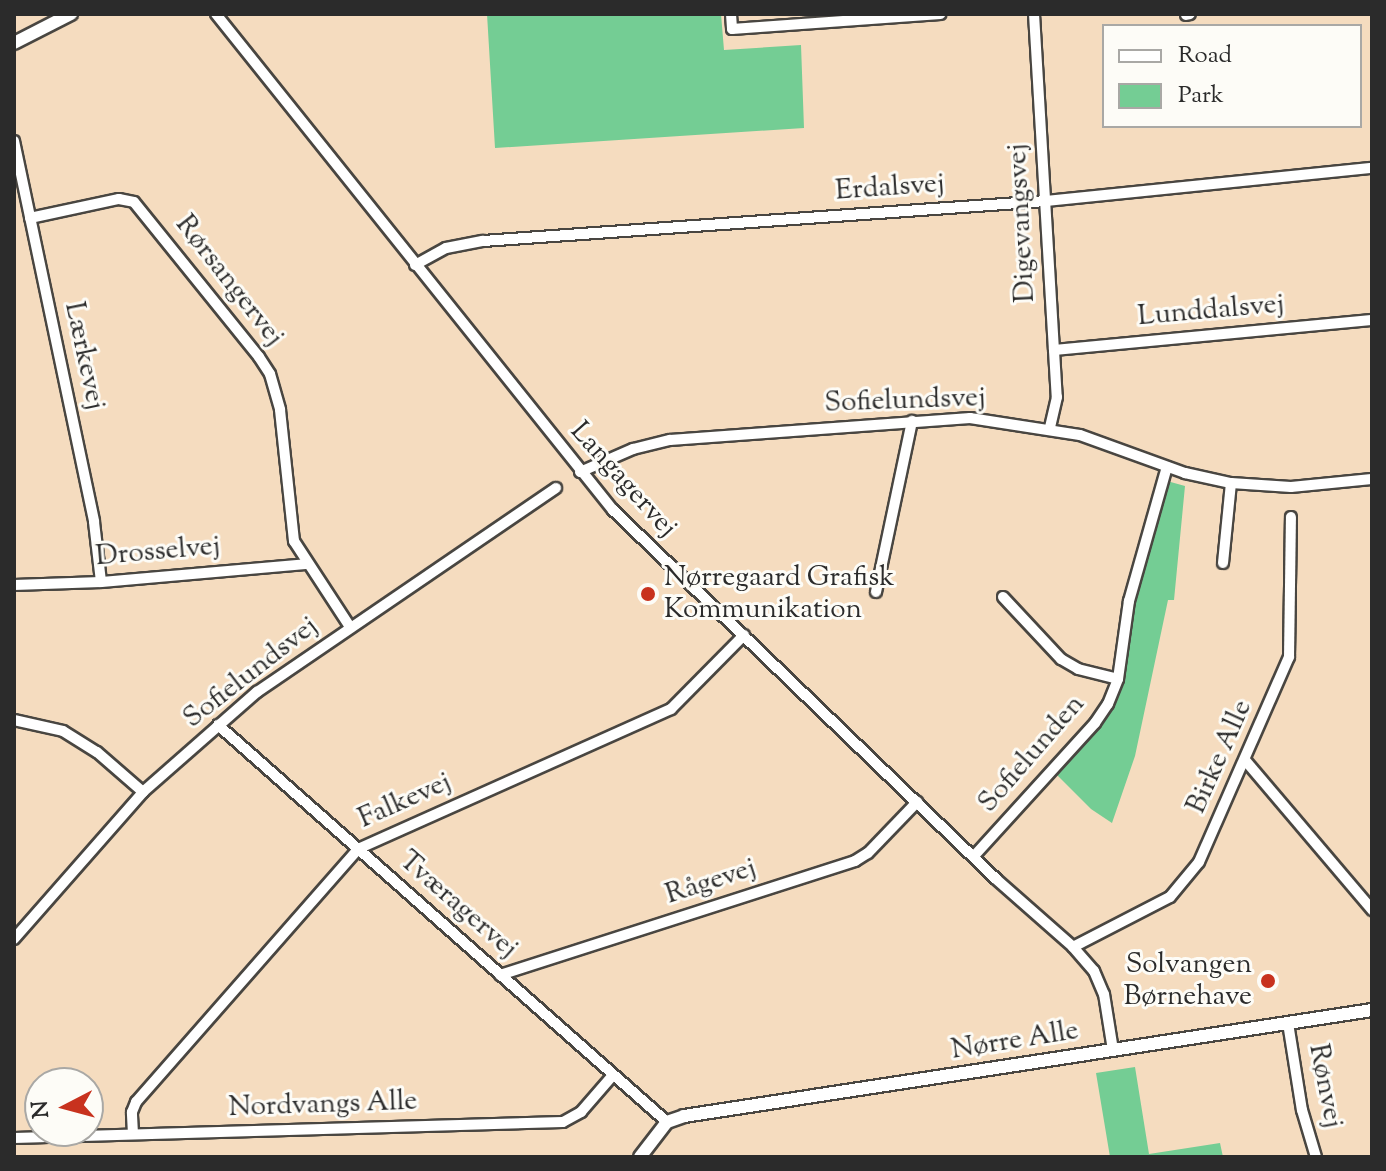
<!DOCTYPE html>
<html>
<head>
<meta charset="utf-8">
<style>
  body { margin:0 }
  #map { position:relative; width:1386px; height:1171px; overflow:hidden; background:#f5dcbf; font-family:"Sorts Mill Goudy",serif }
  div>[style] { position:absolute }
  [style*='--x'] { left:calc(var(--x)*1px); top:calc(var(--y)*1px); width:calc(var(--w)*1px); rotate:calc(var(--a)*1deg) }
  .green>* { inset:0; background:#74cd94 }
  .roads { filter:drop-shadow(2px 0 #494641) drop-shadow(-2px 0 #494641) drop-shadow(0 2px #494641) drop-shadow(0 -2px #494641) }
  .minor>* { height:10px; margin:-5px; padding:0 5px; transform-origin:5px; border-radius:5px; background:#fff }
  .tertiary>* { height:12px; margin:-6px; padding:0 6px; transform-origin:6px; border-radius:6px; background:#fff }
  .dots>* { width:22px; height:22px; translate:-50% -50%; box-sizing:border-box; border:4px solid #fdfcf7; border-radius:50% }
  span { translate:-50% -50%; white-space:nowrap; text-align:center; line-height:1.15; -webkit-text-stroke:6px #fdfcf7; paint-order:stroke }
  .street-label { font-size:28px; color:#2b2b2b }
  .poi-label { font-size:28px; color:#2b2b2b }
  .left { translate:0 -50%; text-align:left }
  .right { translate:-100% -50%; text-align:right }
  .frame { position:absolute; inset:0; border:16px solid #2b2b2b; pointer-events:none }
  .legend { position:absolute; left:1102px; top:24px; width:260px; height:104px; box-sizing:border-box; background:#fdfcf7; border:2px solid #a9a8a5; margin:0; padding:10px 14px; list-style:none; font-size:24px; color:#2b2b2b }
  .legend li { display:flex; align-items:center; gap:16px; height:40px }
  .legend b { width:40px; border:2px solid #a9a8a5 }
  .north { position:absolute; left:24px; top:1067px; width:80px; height:80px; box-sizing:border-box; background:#fdfcf7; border:2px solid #a9a8a5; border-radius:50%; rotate:264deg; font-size:22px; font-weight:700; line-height:32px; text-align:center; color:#2b2b2b }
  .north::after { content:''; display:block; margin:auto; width:28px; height:36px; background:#c8321e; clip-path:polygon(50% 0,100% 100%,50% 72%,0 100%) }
</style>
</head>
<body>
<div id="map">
  <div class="green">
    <i style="clip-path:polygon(487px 14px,721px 14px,724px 50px,801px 45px,804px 128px,495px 148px)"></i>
    <i style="clip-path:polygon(1167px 481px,1185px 486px,1174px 600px,1168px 600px,1135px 756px,1112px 823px,1091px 809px,1056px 774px,1101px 725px,1118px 694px,1133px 604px)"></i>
    <i style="clip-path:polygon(1135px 1067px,1149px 1154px,1220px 1143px,1223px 1157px,1110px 1157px,1096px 1073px)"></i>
  </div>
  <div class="roads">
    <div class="minor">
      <i style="--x:216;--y:14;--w:635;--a:51.33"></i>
      <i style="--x:613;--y:510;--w:532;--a:43.93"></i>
      <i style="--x:996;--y:879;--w:103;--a:41.4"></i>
      <i style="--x:1073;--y:947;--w:32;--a:49"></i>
      <i style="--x:1094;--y:971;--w:25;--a:67"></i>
      <i style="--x:1104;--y:994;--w:57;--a:80.9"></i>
      <i style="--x:731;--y:14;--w:15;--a:86"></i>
      <i style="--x:732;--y:29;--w:209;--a:-4.1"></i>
      <i style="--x:1034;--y:14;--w:384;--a:86.6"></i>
      <i style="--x:1057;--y:397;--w:32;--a:103"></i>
      <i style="--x:1186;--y:15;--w:4;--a:-14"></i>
      <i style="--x:14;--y:141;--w:389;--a:78.1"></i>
      <i style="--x:94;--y:522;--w:60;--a:83.3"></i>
      <i style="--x:30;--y:218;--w:91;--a:-12.1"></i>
      <i style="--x:119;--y:199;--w:15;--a:11"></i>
      <i style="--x:134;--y:202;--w:199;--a:51.1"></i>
      <i style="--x:259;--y:357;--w:20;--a:57"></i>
      <i style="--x:270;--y:374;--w:37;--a:74"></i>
      <i style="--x:280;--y:410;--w:132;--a:83.9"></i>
      <i style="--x:294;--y:541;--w:103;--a:56.9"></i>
      <i style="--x:415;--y:265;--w:35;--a:-29"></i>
      <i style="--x:446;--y:248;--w:38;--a:-11"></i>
      <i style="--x:483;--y:241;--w:564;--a:-4.06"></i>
      <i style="--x:1046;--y:201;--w:328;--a:-5.8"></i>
      <i style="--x:1054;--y:350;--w:319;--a:-5.4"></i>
      <i style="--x:580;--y:472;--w:58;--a:-23.5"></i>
      <i style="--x:633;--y:449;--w:38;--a:-14"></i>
      <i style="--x:670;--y:440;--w:301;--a:-4.2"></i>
      <i style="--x:970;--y:418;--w:111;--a:8.8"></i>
      <i style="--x:1080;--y:435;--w:112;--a:19.9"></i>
      <i style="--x:1185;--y:473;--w:47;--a:12.3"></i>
      <i style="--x:1231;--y:483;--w:60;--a:3.8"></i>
      <i style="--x:1291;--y:487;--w:81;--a:-5.6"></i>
      <i style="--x:1223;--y:563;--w:80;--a:-84.3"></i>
      <i style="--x:14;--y:585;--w:87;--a:-2"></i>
      <i style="--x:101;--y:582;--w:206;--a:-5"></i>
      <i style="--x:876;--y:592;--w:175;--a:-78.1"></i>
      <i style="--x:1003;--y:597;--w:85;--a:46.9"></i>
      <i style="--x:1061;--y:659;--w:20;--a:30"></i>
      <i style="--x:1078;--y:669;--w:41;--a:14"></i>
      <i style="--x:14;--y:720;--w:50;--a:12.7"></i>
      <i style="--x:63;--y:731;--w:40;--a:32"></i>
      <i style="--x:97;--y:752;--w:61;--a:41"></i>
      <i style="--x:218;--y:725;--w:599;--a:41.48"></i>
      <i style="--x:1245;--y:760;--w:197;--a:49.7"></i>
      <i style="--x:974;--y:856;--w:180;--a:-47.7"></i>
      <i style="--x:1095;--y:723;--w:23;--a:-56"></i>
      <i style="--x:1108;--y:704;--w:27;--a:-68"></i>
      <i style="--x:1118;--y:679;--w:79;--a:-82"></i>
      <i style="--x:1129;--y:601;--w:139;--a:-74.2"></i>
      <i style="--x:14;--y:939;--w:196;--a:-48.7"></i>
      <i style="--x:143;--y:792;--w:152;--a:-41.3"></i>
      <i style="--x:257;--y:692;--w:362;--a:-34.3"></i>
      <i style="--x:1073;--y:947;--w:109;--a:-27.3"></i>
      <i style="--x:1170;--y:897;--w:45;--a:-50.4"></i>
      <i style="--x:1199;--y:862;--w:224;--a:-66.3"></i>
      <i style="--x:1289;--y:657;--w:140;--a:-89.2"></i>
      <i style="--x:500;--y:975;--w:373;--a:-17.8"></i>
      <i style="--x:855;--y:861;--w:15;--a:-32"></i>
      <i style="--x:868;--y:853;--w:71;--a:-46.1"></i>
      <i style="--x:1288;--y:1023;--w:88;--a:80.9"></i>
      <i style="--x:1302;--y:1110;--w:49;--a:73.4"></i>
      <i style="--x:133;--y:1134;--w:22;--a:-93"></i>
      <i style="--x:132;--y:1112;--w:11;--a:-68"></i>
      <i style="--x:136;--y:1102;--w:337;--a:-48.7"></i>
      <i style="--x:358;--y:849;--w:343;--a:-24.1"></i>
      <i style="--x:671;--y:709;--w:104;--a:-45.4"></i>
      <i style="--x:14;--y:1138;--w:549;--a:-1.67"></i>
      <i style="--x:563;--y:1122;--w:21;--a:-29"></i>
      <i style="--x:581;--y:1112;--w:49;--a:-49.1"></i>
    </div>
    <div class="tertiary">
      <i style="--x:14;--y:43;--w:64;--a:-27"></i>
      <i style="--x:640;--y:1157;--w:44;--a:-52.4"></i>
      <i style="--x:667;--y:1122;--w:18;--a:-19"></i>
      <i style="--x:684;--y:1116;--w:696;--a:-8.76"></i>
    </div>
  </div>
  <div class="dots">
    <i style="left:648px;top:594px;background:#c8321e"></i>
    <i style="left:1268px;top:981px;background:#c8321e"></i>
  </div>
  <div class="street-label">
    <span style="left:890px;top:188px;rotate:-4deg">Erdalsvej</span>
    <span style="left:1022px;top:223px;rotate:-93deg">Digevangsvej</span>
    <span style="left:229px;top:281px;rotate:52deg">Rørsangervej</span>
    <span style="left:1211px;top:311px;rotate:-5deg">Lunddalsvej</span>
    <span style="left:84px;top:356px;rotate:78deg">Lærkevej</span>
    <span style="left:905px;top:401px;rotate:-2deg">Sofielundsvej</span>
    <span style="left:623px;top:480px;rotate:48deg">Langagervej</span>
    <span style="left:158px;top:552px;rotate:-5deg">Drosselvej</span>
    <span style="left:251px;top:673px;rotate:-38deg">Sofielundsvej</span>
    <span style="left:1032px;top:754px;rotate:-49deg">Sofielunden</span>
    <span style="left:1220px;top:757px;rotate:-66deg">Birke Alle</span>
    <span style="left:405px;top:801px;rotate:-24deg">Falkevej</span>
    <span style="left:711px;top:882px;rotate:-18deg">Rågevej</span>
    <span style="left:458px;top:905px;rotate:41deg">Tværagervej</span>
    <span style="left:1015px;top:1041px;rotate:-9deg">Nørre Alle</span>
    <span style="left:1325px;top:1086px;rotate:79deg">Rønvej</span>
    <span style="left:323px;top:1105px;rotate:-2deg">Nordvangs Alle</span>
  </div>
  <div class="poi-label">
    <span class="left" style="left:664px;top:594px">Nørregaard Grafisk<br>Kommunikation</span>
    <span class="right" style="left:1252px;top:981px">Solvangen<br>Børnehave</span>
  </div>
  <div class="frame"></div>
  <ul class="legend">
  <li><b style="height:10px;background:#fff"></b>Road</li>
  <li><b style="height:22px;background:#74cd94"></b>Park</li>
  </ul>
  <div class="north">N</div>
</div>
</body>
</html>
